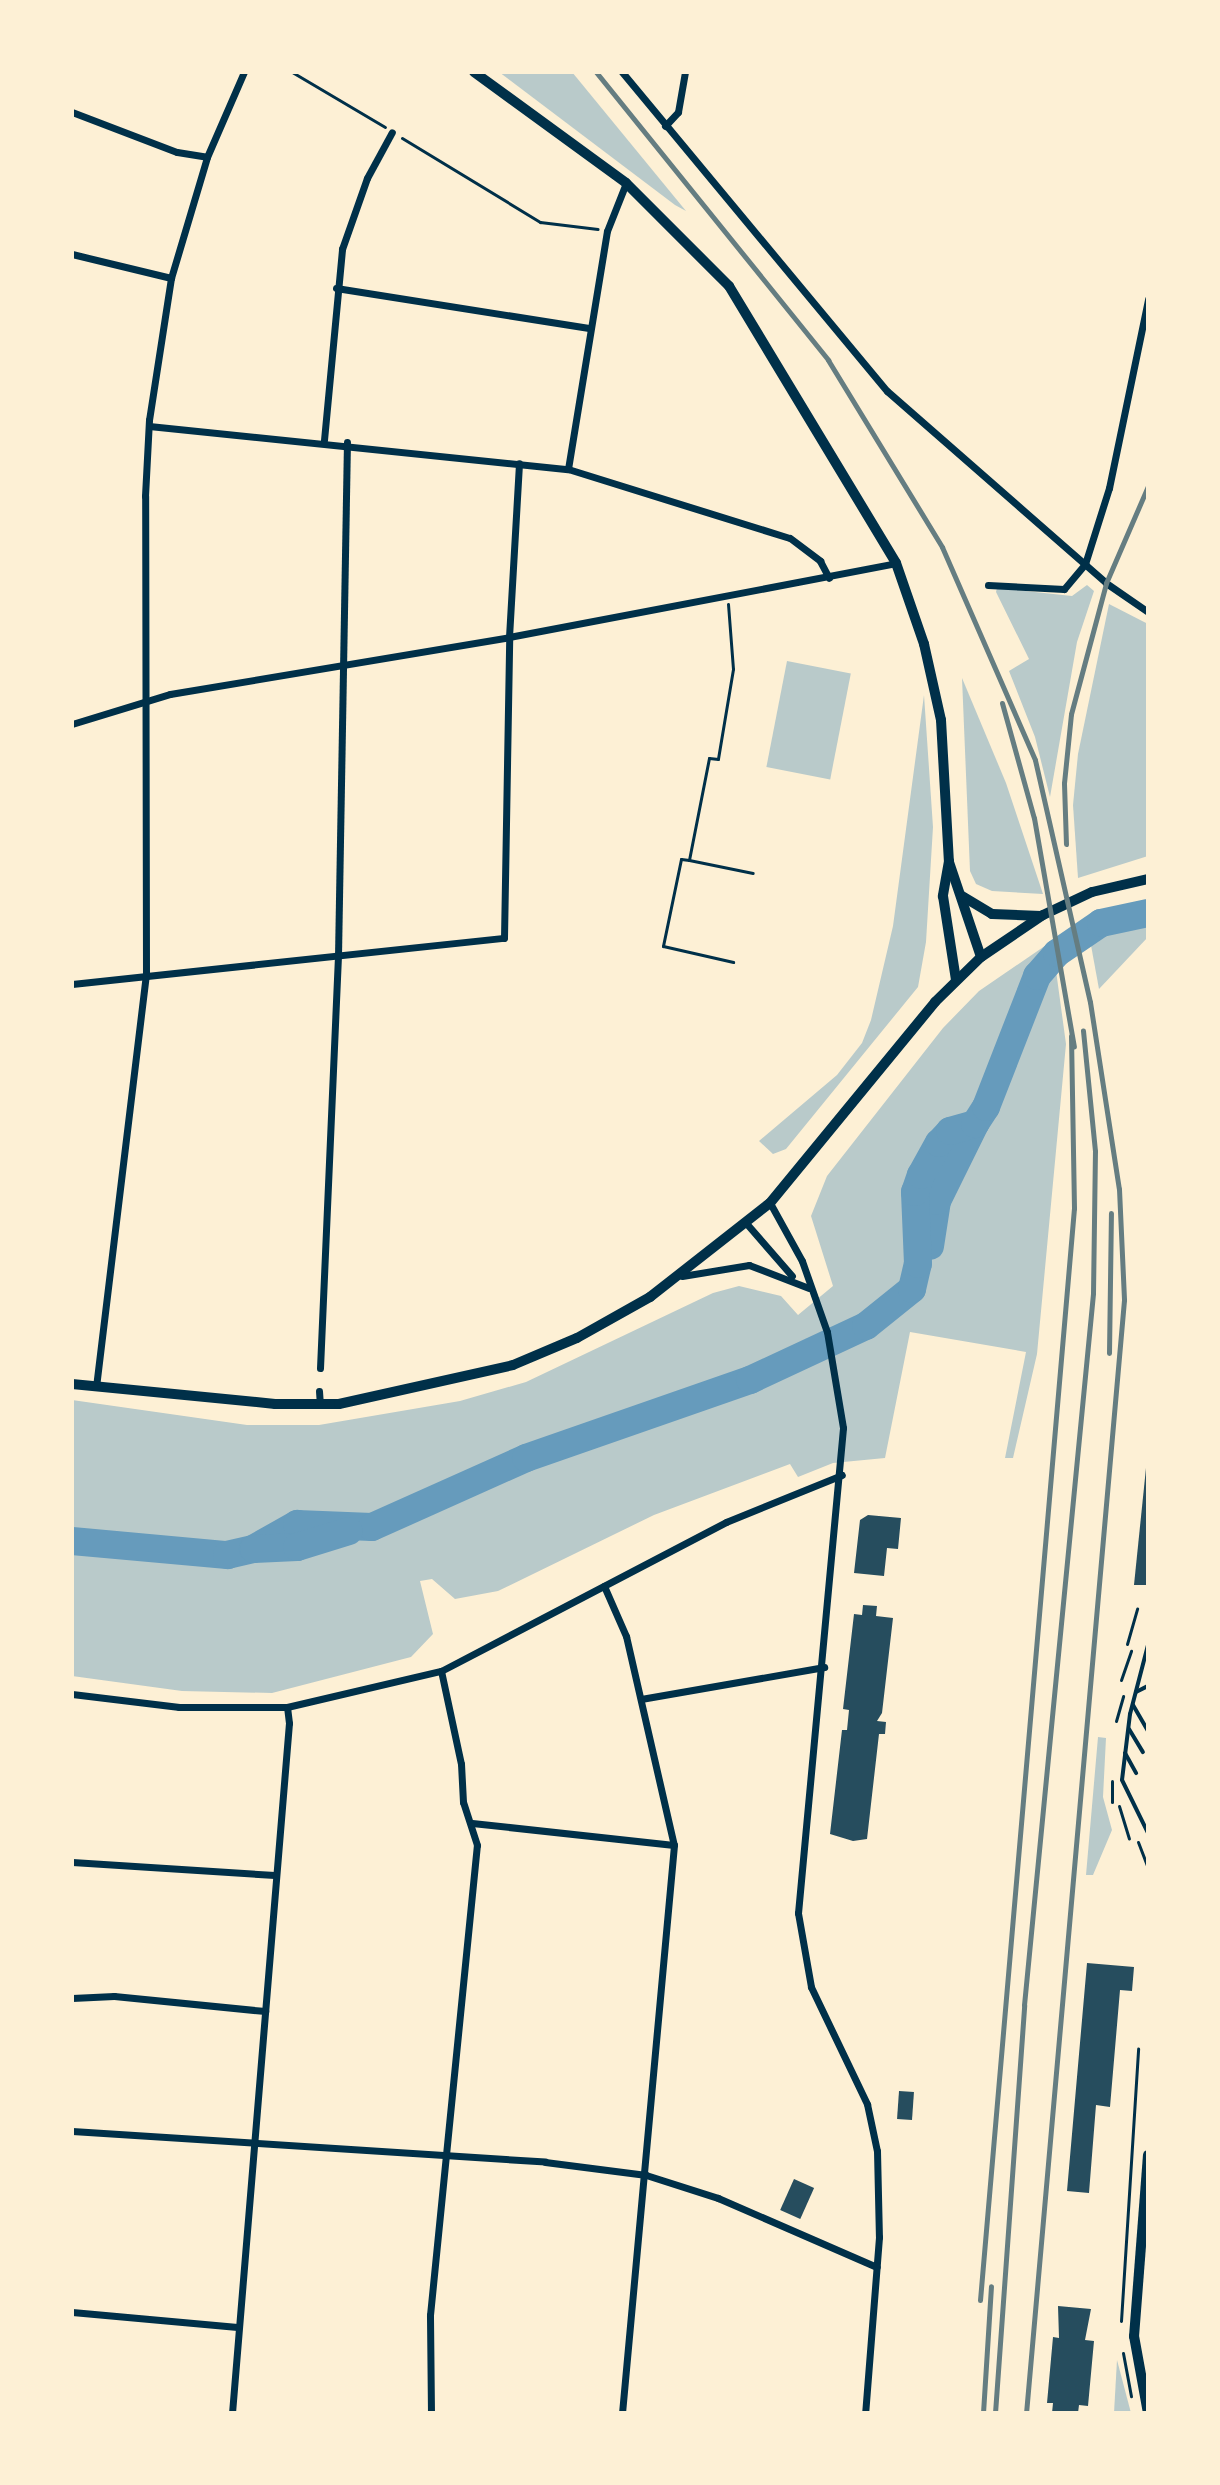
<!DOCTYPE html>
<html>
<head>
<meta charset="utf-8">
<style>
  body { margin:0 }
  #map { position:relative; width:1220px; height:2485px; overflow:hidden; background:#fdf0d5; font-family:"Sofia Sans Condensed",sans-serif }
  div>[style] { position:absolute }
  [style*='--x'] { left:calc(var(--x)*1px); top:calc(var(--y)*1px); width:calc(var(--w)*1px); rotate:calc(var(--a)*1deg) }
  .green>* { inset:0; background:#b9caca; transform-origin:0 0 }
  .river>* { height:28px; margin:-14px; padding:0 14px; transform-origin:14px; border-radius:14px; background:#669bbc }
  .building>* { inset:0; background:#264d5e; transform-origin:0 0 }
  .path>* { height:3px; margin:-1.5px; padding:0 1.5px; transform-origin:1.5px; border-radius:1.5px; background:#003049 }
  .service>* { height:4px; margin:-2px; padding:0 2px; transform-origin:2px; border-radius:2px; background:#003049 }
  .minor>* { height:7px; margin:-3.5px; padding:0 3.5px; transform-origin:3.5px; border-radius:3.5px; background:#003049 }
  .secondary>* { height:10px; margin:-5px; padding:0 5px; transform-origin:5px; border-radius:5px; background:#003049 }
  .rail>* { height:5px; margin:-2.5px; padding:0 2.5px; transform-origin:2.5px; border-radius:2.5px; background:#657d81 }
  span { translate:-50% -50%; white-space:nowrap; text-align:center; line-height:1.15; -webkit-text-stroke:7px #fdf0d5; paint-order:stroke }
  .frame { position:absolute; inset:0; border:74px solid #fdf0d5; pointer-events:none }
</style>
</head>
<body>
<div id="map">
  <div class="green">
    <i style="clip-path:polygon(499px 72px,572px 72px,686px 211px,675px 205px)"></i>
    <i style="clip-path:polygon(1087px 585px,1094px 591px,1077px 642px,1050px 797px,1035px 737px,1009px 671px,1029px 659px,996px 592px,997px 588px,1072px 596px)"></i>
    <i style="clip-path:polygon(1109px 604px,1148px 624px,1148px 856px,1078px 878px,1073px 805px,1078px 754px)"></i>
    <i style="left:787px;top:661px;width:65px;height:108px;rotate:11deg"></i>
    <i style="clip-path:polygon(962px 678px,1006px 783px,1043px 894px,992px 891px,976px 884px,970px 871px)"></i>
    <i style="clip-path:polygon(924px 695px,933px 827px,926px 942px,918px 987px,786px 1149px,773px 1154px,759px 1141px,837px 1075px,862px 1043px,871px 1020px,893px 926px)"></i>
    <i style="clip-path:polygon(1148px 902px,1148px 937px,1099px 989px,1086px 918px)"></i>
    <i style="clip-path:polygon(1052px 941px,1066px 1044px,1037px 1354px,1013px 1458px,1005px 1458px,1026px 1352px,910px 1332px,885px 1458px,833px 1463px,798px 1477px,790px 1464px,654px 1515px,498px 1591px,455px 1599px,432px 1579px,420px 1581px,433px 1634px,411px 1657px,272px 1693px,182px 1691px,72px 1676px,72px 1400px,247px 1425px,319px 1425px,460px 1401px,526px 1382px,713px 1293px,739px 1286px,781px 1296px,798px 1315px,833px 1286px,811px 1216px,827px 1176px,943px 1028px,979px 991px)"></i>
    <i style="clip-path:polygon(1098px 1737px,1106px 1738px,1103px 1797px,1112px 1830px,1093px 1875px,1086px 1875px)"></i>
    <i style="clip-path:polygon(1117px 2360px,1131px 2413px,1114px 2413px)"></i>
  </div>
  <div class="river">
    <i style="--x:930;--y:1246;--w:46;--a:-81.2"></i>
    <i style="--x:937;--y:1201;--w:86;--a:-63.7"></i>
    <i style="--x:72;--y:1541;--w:156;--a:5.2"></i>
    <i style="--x:227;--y:1555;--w:27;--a:-13"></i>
    <i style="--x:253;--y:1549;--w:51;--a:-29.6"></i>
    <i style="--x:297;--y:1524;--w:75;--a:2.3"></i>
    <i style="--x:372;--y:1527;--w:169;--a:-24.1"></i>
    <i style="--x:526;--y:1458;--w:237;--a:-19.2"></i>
    <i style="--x:750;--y:1380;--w:128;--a:-25"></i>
    <i style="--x:866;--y:1326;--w:59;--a:-38.8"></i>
    <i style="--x:912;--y:1289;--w:26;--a:-77"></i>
    <i style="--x:918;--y:1264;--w:72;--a:-92.4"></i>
    <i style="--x:915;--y:1192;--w:18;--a:-71"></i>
    <i style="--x:921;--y:1175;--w:37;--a:-61"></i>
    <i style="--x:939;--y:1143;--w:16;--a:-47"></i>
    <i style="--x:950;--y:1131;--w:26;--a:-16"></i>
    <i style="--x:975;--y:1124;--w:20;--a:-57"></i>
    <i style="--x:986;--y:1107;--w:141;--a:-68.7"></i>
    <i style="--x:1037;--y:976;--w:30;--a:-49"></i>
    <i style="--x:1057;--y:953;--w:53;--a:-34.3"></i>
    <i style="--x:1101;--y:923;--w:48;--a:-12"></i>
    <i style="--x:254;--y:1549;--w:43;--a:-2.7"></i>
    <i style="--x:297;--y:1547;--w:54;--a:-17.1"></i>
  </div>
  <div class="building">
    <i style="clip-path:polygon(1146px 1468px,1148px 1469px,1148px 1585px,1134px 1585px)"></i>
    <i style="clip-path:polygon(868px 1515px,901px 1518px,898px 1549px,887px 1548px,884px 1576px,854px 1573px,860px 1520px)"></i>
    <i style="clip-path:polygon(863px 1605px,877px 1606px,876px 1616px,893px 1618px,882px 1713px,877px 1721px,886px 1722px,885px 1734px,879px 1734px,867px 1839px,853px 1841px,830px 1834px,842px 1730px,847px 1730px,849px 1710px,843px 1709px,854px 1614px,862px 1615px)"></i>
    <i style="clip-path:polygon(1087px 1963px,1134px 1967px,1132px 1991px,1120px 1990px,1110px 2107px,1096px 2105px,1089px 2193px,1067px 2191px)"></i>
    <i style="left:899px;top:2091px;width:15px;height:28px;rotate:4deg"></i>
    <i style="left:794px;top:2179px;width:22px;height:34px;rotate:24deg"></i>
    <i style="clip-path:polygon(1058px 2306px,1091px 2309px,1085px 2340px,1094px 2341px,1088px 2406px,1079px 2405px,1078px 2413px,1052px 2413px,1053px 2403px,1047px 2403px,1053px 2337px,1059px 2338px)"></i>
  </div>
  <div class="path">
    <i style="--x:292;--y:72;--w:108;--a:30.6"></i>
    <i style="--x:402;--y:138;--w:162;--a:31.3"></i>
    <i style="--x:540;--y:222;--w:58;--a:6.9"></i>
    <i style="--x:728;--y:604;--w:65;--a:85.6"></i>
    <i style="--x:733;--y:669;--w:91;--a:99.5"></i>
    <i style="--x:718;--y:759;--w:9;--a:-174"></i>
    <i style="--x:709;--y:758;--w:104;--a:101.1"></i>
    <i style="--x:689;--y:860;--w:8;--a:-173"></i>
    <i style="--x:681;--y:859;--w:89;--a:101.7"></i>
    <i style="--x:663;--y:946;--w:72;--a:12.9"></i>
    <i style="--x:689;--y:860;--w:65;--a:11.5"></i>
    <i style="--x:1127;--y:1644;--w:37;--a:-74"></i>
    <i style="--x:1121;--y:1680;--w:31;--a:-71"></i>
    <i style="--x:1116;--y:1721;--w:26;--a:-74"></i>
    <i style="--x:1112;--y:1781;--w:21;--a:90"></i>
    <i style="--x:1119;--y:1806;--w:34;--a:73"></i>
    <i style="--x:1138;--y:1842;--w:28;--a:69"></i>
    <i style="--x:1121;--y:2321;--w:273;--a:-86.4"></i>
    <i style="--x:1123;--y:2353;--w:44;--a:79.5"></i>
  </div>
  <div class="service">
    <i style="--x:1148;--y:1645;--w:71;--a:104.6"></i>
    <i style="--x:1130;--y:1714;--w:66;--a:96.9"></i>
    <i style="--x:1122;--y:1780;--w:59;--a:63.9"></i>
    <i style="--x:1136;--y:1692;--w:13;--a:-27"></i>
    <i style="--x:1133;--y:1705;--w:30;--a:60"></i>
    <i style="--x:1129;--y:1729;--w:27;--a:59"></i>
    <i style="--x:1125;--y:1753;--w:23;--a:61"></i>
  </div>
  <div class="minor">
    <i style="--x:622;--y:72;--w:415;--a:50.3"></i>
    <i style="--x:887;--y:391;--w:291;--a:41.2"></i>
    <i style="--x:1106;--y:583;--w:51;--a:34.6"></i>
    <i style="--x:72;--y:112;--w:112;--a:20.9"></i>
    <i style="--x:177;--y:152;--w:30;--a:9"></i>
    <i style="--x:665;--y:126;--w:19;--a:-47"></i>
    <i style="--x:678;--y:112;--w:41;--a:-80.1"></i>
    <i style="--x:72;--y:254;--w:102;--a:13.6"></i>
    <i style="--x:336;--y:288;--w:256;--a:9"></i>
    <i style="--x:149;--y:426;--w:421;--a:5.9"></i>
    <i style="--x:568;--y:469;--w:232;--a:17.3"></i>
    <i style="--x:790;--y:538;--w:38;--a:37"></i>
    <i style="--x:820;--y:561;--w:19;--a:62"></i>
    <i style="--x:324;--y:440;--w:192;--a:-84.6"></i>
    <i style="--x:342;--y:249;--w:75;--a:-70.6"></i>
    <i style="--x:367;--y:178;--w:52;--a:-61.5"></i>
    <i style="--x:568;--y:469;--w:241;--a:-80.7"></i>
    <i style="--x:607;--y:231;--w:52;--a:-68.4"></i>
    <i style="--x:988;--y:585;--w:76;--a:3"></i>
    <i style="--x:1064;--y:589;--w:33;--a:-50"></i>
    <i style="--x:1085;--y:564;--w:80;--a:-72.5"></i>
    <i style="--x:1109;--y:488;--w:193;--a:-78.3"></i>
    <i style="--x:72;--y:724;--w:102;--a:-17"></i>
    <i style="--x:170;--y:694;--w:344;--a:-9.5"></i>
    <i style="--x:509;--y:637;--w:394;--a:-10.8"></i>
    <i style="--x:72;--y:984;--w:434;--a:-6.1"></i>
    <i style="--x:504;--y:938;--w:301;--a:-89"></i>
    <i style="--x:509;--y:637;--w:174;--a:-86.7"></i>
    <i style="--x:770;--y:1203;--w:66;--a:61.1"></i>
    <i style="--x:802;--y:1261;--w:75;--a:70.6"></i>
    <i style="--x:827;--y:1332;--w:97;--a:80.5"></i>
    <i style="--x:843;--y:1428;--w:487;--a:95.3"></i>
    <i style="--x:798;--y:1913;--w:75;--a:80"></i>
    <i style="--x:811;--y:1987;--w:130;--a:64.4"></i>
    <i style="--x:867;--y:2104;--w:48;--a:78"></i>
    <i style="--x:877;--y:2151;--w:86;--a:88.7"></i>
    <i style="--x:879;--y:2237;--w:177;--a:94.5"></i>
    <i style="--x:746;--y:1223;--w:70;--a:49"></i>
    <i style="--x:682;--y:1276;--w:68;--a:-9.3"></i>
    <i style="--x:749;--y:1265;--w:64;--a:21"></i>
    <i style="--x:320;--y:1368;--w:412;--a:-87.5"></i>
    <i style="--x:338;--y:956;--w:514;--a:-89"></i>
    <i style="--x:96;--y:1387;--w:417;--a:-83.1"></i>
    <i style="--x:146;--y:973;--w:477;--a:-90.1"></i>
    <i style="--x:145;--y:496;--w:76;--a:-87"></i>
    <i style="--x:149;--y:420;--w:144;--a:-81.2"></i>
    <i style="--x:171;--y:278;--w:126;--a:-73.4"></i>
    <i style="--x:207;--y:157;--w:93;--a:-66.5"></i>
    <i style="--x:319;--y:1391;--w:14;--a:86"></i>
    <i style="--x:604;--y:1586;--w:55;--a:66.3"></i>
    <i style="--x:626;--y:1636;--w:214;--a:77.1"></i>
    <i style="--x:674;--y:1845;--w:570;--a:95.23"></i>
    <i style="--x:72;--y:1694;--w:108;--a:6.9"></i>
    <i style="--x:179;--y:1707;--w:108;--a:0"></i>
    <i style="--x:287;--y:1707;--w:158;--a:-13.2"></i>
    <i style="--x:441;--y:1671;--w:322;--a:-27.6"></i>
    <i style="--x:726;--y:1522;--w:125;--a:-22.1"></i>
    <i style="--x:641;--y:1699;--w:186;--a:-9.9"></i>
    <i style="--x:472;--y:1823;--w:203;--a:6.2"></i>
    <i style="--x:72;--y:1862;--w:203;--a:3.7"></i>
    <i style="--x:72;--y:1998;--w:42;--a:-2.7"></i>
    <i style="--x:114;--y:1996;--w:152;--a:5.7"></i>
    <i style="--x:72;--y:2131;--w:474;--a:3.7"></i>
    <i style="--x:545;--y:2162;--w:102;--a:7.3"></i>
    <i style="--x:646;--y:2175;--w:76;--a:17.7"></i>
    <i style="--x:718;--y:2198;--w:173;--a:23.5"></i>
    <i style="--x:72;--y:2312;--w:166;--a:5.2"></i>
    <i style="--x:232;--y:2413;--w:692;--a:-85.28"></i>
    <i style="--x:289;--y:1723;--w:16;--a:-97"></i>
    <i style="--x:431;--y:2413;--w:98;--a:-90.6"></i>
    <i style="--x:430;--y:2315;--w:472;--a:-84.3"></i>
    <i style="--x:477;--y:1845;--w:45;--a:-108"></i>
    <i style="--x:463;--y:1802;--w:38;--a:-93"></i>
    <i style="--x:461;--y:1764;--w:95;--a:-102.1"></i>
  </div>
  <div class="secondary">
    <i style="--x:474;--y:72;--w:188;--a:36.1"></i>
    <i style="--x:626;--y:183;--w:146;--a:45"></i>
    <i style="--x:729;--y:286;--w:323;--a:58.9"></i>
    <i style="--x:896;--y:563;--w:86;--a:70.9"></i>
    <i style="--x:924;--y:644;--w:78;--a:77.4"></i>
    <i style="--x:941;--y:720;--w:141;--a:86.8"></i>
    <i style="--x:949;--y:861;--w:36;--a:100"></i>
    <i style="--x:943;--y:896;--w:85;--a:81.2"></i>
    <i style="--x:949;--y:862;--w:100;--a:71.4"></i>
    <i style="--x:962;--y:896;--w:35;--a:31"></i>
    <i style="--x:992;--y:914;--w:49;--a:2.3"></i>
    <i style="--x:72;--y:1384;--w:204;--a:5.6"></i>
    <i style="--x:275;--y:1404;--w:64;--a:0"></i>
    <i style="--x:339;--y:1404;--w:178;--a:-12.6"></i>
    <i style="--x:513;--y:1365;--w:69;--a:-22.9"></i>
    <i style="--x:577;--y:1338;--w:84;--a:-29.3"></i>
    <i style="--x:650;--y:1297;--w:152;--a:-38.1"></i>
    <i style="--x:770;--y:1203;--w:260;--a:-50.6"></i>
    <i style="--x:935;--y:1002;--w:64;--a:-44.4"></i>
    <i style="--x:981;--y:957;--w:75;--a:-34.1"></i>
    <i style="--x:1043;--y:915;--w:54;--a:-25.1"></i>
    <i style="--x:1092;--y:892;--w:57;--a:-13.1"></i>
    <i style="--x:1148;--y:2155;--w:182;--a:94.4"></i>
    <i style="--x:1134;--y:2336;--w:78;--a:79.7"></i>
  </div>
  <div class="rail">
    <i style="--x:596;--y:72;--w:370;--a:51.1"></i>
    <i style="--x:828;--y:360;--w:219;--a:58.6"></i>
    <i style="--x:942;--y:547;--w:232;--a:66.4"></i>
    <i style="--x:1035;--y:760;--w:248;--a:77.2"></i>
    <i style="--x:1090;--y:1002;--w:189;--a:81.2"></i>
    <i style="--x:1119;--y:1189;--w:111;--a:87.4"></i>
    <i style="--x:1124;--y:1300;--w:1117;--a:95.03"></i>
    <i style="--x:1002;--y:703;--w:119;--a:74.5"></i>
    <i style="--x:1034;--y:818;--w:232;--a:80.1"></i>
    <i style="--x:1066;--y:844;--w:61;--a:-91.9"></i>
    <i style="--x:1064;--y:783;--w:69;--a:-84.2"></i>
    <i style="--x:1071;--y:714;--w:136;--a:-75"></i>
    <i style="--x:1106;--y:583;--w:106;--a:-66.6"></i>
    <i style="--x:1109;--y:1353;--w:140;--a:-89.2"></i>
    <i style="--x:980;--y:2300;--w:1096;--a:-85.08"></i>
    <i style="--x:1074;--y:1208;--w:172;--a:-91"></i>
    <i style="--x:983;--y:2413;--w:127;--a:-86.4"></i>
    <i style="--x:995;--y:2413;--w:409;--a:-85.9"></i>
    <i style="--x:1024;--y:2005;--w:715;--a:-84.46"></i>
    <i style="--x:1093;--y:1293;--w:142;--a:-89.2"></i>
    <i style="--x:1095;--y:1151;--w:121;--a:-95.7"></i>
  </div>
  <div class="frame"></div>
</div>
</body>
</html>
